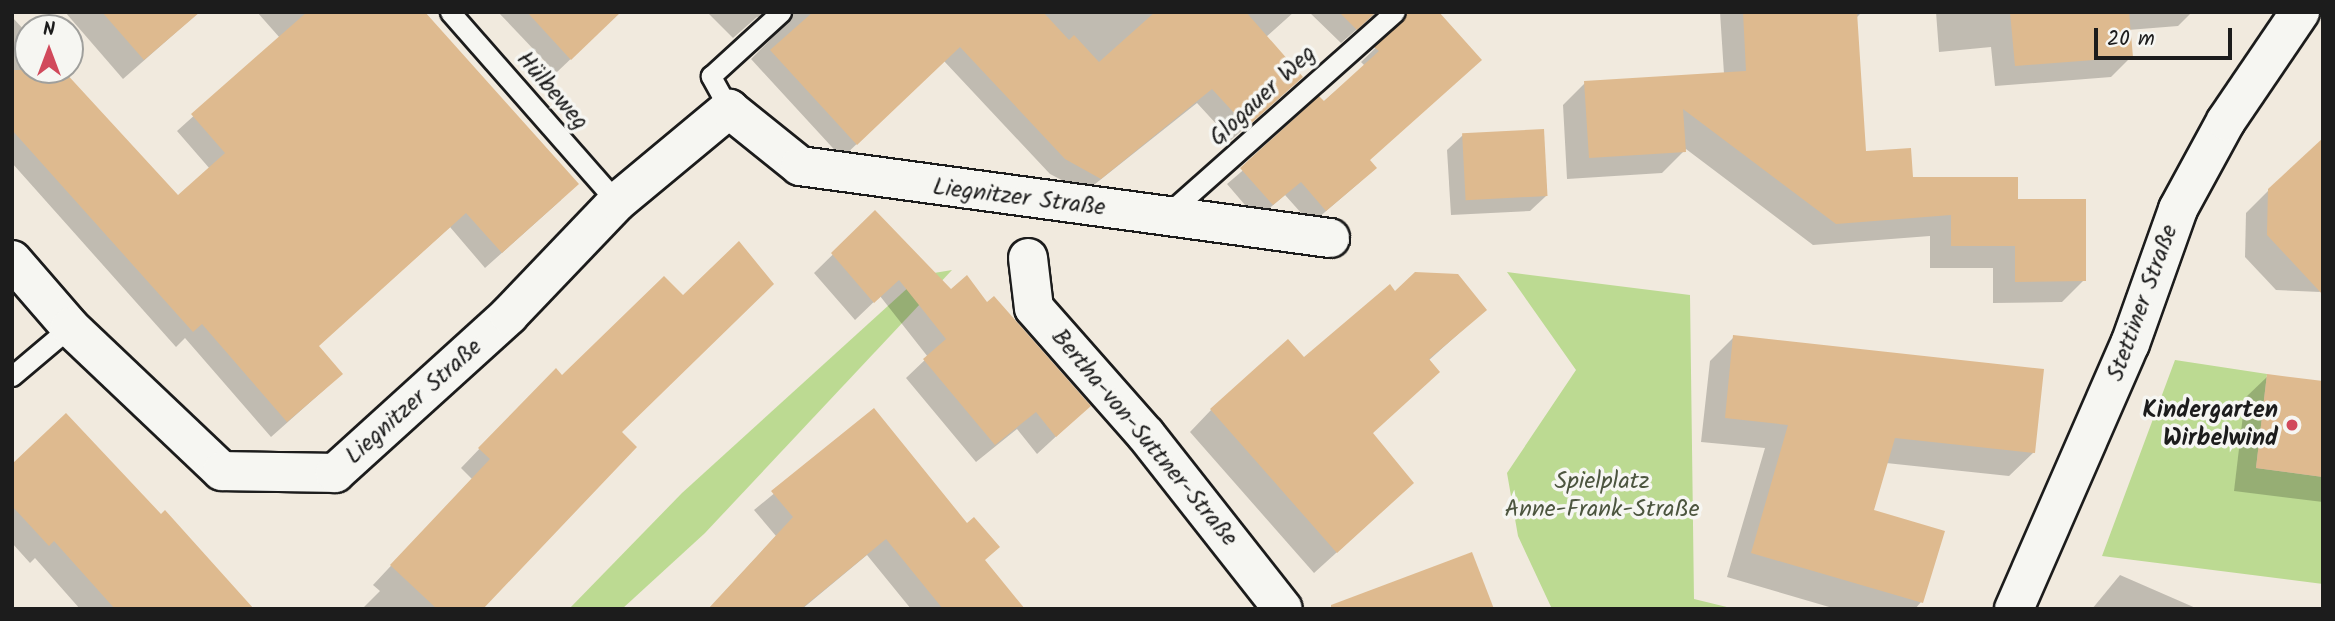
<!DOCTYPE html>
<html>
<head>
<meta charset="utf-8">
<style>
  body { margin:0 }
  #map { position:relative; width:2335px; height:621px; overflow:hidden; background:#f1eade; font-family:Kalam,sans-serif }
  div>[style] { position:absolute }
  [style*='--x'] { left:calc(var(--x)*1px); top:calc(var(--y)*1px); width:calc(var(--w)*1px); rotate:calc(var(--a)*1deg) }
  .green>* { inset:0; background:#bcda92 }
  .shadow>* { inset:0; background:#0003 }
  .building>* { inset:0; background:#deba8f; transform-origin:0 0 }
  .roads { filter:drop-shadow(2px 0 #1c1c1c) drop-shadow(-2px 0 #1c1c1c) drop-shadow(0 2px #1c1c1c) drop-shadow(0 -2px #1c1c1c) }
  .lane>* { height:19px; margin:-9.5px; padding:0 9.5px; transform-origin:9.5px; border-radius:9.5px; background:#f6f6f2 }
  .street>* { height:38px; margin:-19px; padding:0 19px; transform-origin:19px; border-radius:19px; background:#f6f6f2 }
  .dots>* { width:19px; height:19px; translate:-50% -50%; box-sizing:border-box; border:4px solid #f6f6f2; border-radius:50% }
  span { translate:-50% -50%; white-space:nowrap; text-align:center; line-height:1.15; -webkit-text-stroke:7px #f6f6f2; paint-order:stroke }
  .street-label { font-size:24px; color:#1c1c1c }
  .poi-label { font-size:24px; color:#1c1c1c; font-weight:700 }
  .right { translate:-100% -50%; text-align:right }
  .park-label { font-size:24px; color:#4c553f }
  .frame { position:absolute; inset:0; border:14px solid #1c1c1c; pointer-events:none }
  .north { position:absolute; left:14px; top:14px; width:70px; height:70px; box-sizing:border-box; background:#f6f6f2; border:2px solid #9f9f9c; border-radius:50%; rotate:0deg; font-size:19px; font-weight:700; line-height:28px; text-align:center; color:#1c1c1c }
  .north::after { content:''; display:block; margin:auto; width:24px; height:32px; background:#d1495b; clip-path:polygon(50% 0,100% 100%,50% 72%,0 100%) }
  .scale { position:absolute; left:2094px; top:28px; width:138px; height:32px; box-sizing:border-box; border:4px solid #1c1c1c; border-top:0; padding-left:9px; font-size:21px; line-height:24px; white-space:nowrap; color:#1c1c1c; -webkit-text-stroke:5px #f6f6f2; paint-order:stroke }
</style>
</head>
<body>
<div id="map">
  <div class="green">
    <i style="clip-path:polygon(952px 270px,705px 533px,622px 609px,569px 609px,682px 493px,922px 275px)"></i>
    <i style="clip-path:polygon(1507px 272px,1690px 295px,1694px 599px,1735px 609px,1552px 609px,1518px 536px,1507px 473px,1576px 370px)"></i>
    <i style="clip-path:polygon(2175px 360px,2267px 374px,2256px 468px,2323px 477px,2323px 584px,2102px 556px)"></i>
  </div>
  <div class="shadow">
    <i style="clip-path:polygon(65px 12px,199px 12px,123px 79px)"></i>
    <i style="clip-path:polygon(257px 12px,423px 12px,561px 200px,485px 268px,450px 227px,317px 346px,325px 389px,271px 437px,185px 338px,176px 347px,12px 163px,12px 17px,28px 34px,28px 70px,61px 70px,178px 197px,210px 169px,177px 131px,280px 38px)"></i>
    <i style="clip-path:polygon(498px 12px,620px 12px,556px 73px)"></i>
    <i style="clip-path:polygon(707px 12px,1294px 12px,1266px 37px,1286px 92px,1231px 140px,1197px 103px,1085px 192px,1050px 174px,944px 61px,842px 158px,751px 59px,778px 32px,775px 17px,757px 17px,733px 38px)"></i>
    <i style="clip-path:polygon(1309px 12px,1436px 12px,1360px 182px,1311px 224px,1285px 195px,1257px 219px,1227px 184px,1365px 66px,1361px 62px,1392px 32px,1385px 15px,1371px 17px,1341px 43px)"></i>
    <i style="clip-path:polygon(1720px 12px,1862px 12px,1856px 18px,1864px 153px,1911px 179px,2016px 201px,2084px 280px,2062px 302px,1993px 303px,1993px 268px,1930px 268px,1930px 236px,1813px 245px,1686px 149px,1662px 173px,1567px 179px,1563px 105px,1585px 83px,1724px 74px)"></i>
    <i style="clip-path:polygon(1936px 12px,2192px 12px,2178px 26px,2128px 30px,2131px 57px,2111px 77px,1995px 86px,1991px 47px,1939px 52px)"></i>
    <i style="clip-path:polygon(1463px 135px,1546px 196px,1530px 211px,1451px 215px,1447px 150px)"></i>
    <i style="clip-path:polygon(2269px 190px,2320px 292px,2276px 290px,2245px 257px,2246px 213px)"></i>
    <i style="clip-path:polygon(875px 213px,951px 291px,987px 305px,1089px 406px,1037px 454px,1017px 429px,976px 462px,906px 378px,928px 357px,880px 296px,855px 320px,814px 273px)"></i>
    <i style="clip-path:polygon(1395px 293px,1485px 310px,1428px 361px,1372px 434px,1390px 504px,1314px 573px,1190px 432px,1211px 410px,1304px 359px)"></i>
    <i style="clip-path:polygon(1734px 337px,2034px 452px,2009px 476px,1886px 463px,1872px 512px,1921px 602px,1915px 609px,1836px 609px,1727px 577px,1765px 448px,1701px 442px,1710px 361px)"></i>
    <i style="clip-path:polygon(2268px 376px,2323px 383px,2323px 502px,2234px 491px,2245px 398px)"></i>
    <i style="clip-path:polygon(537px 389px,620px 433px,481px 609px,362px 609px,380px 591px,373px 585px,472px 479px,461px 468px)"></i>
    <i style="clip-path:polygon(874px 411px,967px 525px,1008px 609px,911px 609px,867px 555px,802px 609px,709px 609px,776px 536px,754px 510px)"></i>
    <i style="clip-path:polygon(12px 466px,248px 609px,80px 609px,35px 558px,30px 563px,12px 543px)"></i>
    <i style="clip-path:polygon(2120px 575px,2198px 609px,2092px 609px)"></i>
  </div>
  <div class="building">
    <i style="clip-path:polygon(102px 12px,200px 12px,144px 60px)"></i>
    <i style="clip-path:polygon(307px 12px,425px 12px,579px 184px,502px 253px,466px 213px,319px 346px,343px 374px,287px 422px,202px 324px,193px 332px,12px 130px,12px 70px,63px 70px,178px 195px,225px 153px,191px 114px)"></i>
    <i style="clip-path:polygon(527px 12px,621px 12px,571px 60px)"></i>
    <i style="clip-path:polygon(813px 12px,1043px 12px,1069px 40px,1074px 35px,1099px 62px,1155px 12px,1246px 12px,1303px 77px,1247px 127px,1212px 89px,1101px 179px,1065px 159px,960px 47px,857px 145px,770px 50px)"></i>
    <i style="clip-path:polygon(1339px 12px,1376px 12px,1357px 30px)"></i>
    <i style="clip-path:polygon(1407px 12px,1439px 12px,1482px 60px,1370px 160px,1377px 168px,1326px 211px,1301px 182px,1273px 205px,1240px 168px,1319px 96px,1324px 101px,1379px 51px,1374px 47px)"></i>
    <i style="clip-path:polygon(1743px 12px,1857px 12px,1866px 151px,1911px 148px,1913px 177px,2018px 177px,2018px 199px,2086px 199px,2086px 281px,2015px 282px,2015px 246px,1951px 246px,1951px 215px,1836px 224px,1683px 109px,1686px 152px,1589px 158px,1584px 81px,1746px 71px)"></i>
    <i style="clip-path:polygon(2010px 12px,2129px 12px,2133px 57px,2015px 66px)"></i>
    <i style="left:1544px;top:129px;width:67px;height:82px;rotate:87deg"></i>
    <i style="clip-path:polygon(2323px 138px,2323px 295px,2267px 235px,2268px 189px)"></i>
    <i style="clip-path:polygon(875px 210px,951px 289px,967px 275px,987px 302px,994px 296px,1091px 406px,1056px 437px,1036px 412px,995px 445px,923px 359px,946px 339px,899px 280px,874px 303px,831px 253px)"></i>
    <i style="clip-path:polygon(739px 241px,774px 284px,622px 432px,637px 447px,483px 609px,437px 609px,390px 565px,490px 459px,478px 448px,556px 368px,562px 375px,664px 276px,683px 295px)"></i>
    <i style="clip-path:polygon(1415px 272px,1458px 274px,1487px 310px,1429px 359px,1440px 372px,1373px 433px,1414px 483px,1337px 553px,1210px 409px,1288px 339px,1304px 357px,1390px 284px,1395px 291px)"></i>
    <i style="clip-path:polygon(1733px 335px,2044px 369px,2035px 453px,1895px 438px,1874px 510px,1945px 531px,1923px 603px,1751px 553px,1788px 425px,1725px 418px)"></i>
    <i style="clip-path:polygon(2267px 374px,2323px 381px,2323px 477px,2256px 468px)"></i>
    <i style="clip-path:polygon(874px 408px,967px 523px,974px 517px,1000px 547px,985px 560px,1025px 609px,943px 609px,886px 539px,801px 609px,708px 609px,793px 517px,771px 491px)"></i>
    <i style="clip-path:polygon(66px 413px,161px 514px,165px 510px,254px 609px,115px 609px,54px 541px,49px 546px,12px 506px,12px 464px)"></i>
    <i style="clip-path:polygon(1472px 552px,1494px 609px,1331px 609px,1331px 605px)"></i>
  </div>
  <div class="roads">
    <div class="lane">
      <i style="--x:450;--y:12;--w:253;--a:48.7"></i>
      <i style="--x:729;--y:109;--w:38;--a:-119"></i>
      <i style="--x:711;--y:76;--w:95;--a:-42.4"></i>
      <i style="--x:1165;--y:216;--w:307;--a:-41.6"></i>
      <i style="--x:12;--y:376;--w:76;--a:-40.2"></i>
    </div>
    <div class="street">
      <i style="--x:1028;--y:258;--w:50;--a:83.2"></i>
      <i style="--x:1034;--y:308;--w:169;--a:48.6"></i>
      <i style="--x:1146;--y:435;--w:221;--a:51.8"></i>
      <i style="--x:12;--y:260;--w:89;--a:49.1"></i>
      <i style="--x:70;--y:327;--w:209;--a:43.5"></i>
      <i style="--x:222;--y:471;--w:113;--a:1"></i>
      <i style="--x:335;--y:473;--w:235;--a:-42.2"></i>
      <i style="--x:509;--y:315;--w:156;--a:-46.3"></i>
      <i style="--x:617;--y:202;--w:146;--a:-39.7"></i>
      <i style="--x:729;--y:109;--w:91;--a:38.8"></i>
      <i style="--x:800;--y:166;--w:535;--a:7.74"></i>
      <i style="--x:2014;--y:609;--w:289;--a:-66.4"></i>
      <i style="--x:2130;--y:344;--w:143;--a:-70.4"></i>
      <i style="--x:2178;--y:209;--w:100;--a:-61.4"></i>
      <i style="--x:2226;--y:121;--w:132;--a:-55.8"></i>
    </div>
  </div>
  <div class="dots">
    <i style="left:2292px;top:425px;background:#d1495b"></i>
  </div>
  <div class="street-label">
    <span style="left:552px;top:91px;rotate:49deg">Hülbeweg</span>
    <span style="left:1263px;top:96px;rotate:-43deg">Glogauer Weg</span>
    <span style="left:1019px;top:198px;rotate:7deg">Liegnitzer Straße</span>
    <span style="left:2143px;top:303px;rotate:-70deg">Stettiner Straße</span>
    <span style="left:414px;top:402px;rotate:-42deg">Liegnitzer Straße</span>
    <span style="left:1144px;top:438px;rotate:50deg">Bertha-von-Suttner-Straße</span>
  </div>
  <div class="poi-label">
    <span class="right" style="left:2278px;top:425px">Kindergarten<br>Wirbelwind</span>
  </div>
  <div class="park-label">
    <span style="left:1602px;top:496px">Spielplatz<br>Anne-Frank-Straße</span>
  </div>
  <div class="frame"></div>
  <div class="north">N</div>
  <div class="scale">20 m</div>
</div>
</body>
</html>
